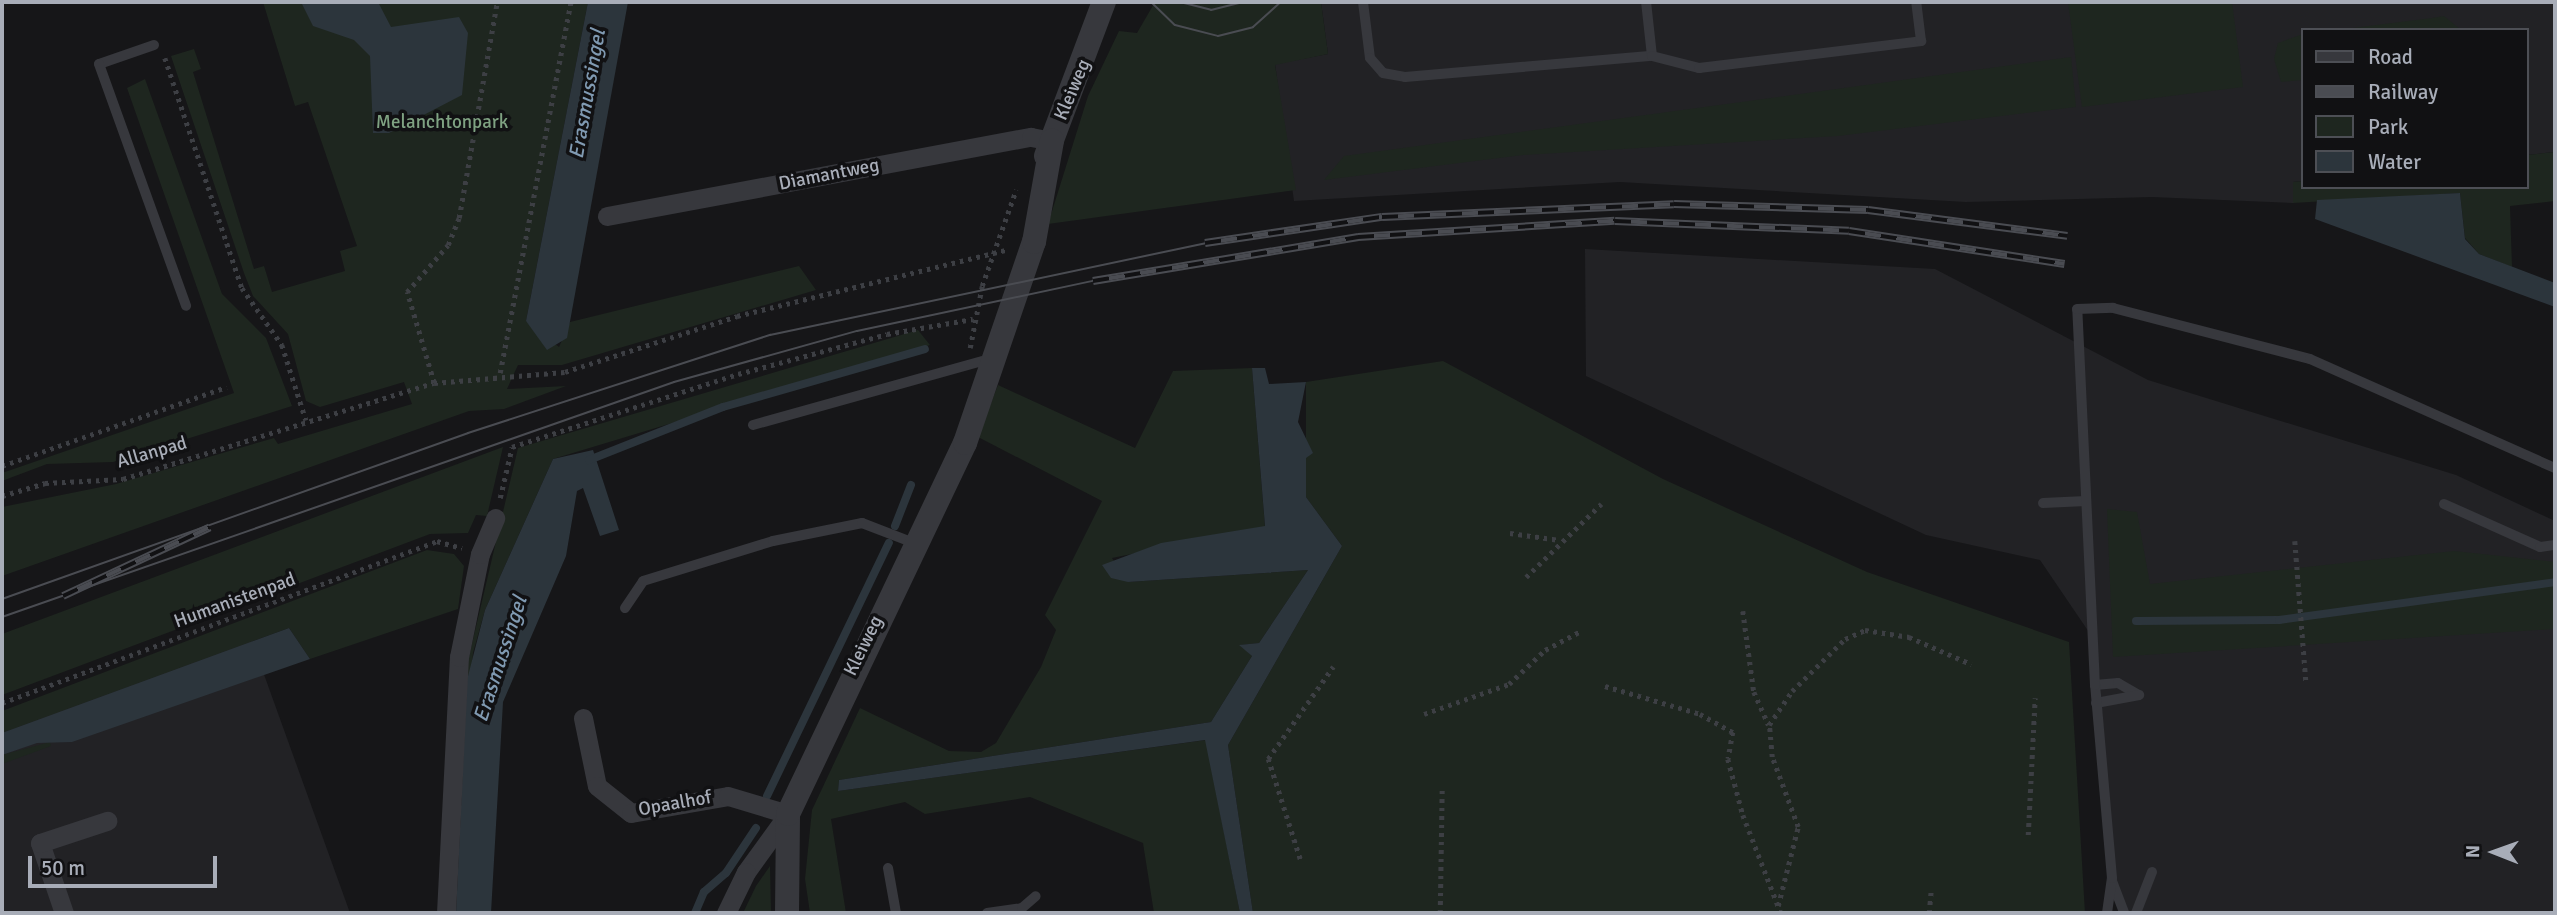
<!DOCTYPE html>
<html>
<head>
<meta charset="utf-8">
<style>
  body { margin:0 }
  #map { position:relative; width:2557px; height:915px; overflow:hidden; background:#161618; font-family:Signika,sans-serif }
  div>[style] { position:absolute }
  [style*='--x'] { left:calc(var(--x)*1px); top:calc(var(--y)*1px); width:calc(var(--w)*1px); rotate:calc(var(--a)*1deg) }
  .built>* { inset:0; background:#222225 }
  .green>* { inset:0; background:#1e261f }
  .water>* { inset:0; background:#2c353c }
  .stream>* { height:8px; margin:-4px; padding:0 4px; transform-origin:4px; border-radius:4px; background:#2c353c }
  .path>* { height:4.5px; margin-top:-2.25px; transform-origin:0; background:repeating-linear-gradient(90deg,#3d3f44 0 3.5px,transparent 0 8.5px) }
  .service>* { height:10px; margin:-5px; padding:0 5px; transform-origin:5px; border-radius:5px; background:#37383d }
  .minor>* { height:19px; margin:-9.5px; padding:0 9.5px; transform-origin:9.5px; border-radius:9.5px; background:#37383d }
  .tertiary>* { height:24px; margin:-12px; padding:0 12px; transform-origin:12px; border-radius:12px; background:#37383d }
  .tram>* { height:2px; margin:-1px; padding:0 1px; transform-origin:1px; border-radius:1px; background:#4a4c52 }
  .rail>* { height:8px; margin-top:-4px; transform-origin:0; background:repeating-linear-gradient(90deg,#111113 0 16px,#4a4c52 0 32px); box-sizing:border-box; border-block:2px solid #4a4c52 }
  span { translate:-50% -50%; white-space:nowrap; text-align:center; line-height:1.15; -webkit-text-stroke:7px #111113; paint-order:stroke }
  .street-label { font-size:19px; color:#a8adb8 }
  .park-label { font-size:19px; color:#7fa282 }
  .water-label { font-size:21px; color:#809ab2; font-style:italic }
  .frame { position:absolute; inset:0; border:4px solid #a8adb8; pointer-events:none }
  .legend { position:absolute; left:2301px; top:28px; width:228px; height:161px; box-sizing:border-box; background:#111113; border:2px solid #4d4f55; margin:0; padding:9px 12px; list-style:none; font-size:21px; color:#a8adb8 }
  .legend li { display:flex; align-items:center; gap:14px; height:35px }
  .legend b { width:35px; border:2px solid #4d4f55 }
  .north { position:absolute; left:2459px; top:817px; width:70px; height:70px; -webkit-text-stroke:5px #111113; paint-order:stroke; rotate:271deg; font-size:19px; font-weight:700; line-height:28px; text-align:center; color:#a8adb8 }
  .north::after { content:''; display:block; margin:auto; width:24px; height:32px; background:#a8adb8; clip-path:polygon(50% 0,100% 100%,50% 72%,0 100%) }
  .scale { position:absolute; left:28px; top:856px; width:189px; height:32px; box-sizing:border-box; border:4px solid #a8adb8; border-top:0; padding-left:9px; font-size:21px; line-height:24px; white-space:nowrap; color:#a8adb8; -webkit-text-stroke:5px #111113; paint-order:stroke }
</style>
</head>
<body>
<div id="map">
  <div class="built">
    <i style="clip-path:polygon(1321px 2px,2555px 2px,2555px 152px,2527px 155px,2527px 30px,2303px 30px,2303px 181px,2293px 182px,2293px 203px,2152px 197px,1966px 202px,1620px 182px,1294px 201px,1275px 64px,1328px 54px)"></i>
    <i style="clip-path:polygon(1585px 249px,1935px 269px,2148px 380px,2456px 475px,2555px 521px,2555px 913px,2124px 913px,2116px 900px,2097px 644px,2040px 560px,1926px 535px,1586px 376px)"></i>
    <i style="clip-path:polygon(249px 633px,350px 913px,2px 913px,2px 715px)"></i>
  </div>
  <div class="green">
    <i style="clip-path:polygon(263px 2px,588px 2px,526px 321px,559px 347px,570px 322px,799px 266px,816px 290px,562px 365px,518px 365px,507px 389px,566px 386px,504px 409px,469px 411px,2px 576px,2px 507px,116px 484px,274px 438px,278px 444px,412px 404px,404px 382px,320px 407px,306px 401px,288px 334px,253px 296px,244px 273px,171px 56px,194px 49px,201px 69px,193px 72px,254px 269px,264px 266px,272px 292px,345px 271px,340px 251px,357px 246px,308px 102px,295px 106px)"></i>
    <i style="clip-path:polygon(1155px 2px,1321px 2px,1328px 54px,1275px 65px,1296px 190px,1048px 224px,1088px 96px,1119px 31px,1137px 33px)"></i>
    <i style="clip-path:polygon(2068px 2px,2232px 2px,2243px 87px,2082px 107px)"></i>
    <i style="clip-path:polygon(2444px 16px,2461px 30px,2337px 30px,2432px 18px)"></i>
    <i style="clip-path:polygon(2303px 34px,2303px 80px,2281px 82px,2274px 59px,2278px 43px)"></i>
    <i style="clip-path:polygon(2071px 57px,2076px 107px,1838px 136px,1523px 155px,1324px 180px,1344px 156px)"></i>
    <i style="clip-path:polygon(145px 79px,222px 294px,266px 338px,292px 406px,113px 462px,47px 464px,2px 481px,2px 473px,234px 393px,127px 88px)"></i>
    <i style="clip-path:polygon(2555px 152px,2555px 201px,2510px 206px,2512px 267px,2479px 254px,2465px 238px,2460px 193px,2293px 203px,2293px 182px,2303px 181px,2303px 187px,2527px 187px,2527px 155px)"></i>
    <i style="clip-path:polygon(918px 330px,930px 345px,553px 459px,485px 610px,473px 653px,452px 913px,463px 682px,518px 448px)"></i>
    <i style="clip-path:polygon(1443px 361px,1663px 479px,1867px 572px,2069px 642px,2085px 913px,1253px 913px,1228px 745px,1342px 546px,1306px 497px,1306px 382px)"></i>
    <i style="clip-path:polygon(1252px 368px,1265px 527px,1112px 558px,1128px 582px,1308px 570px,1259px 643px,1241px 645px,1252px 656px,1211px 722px,839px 780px,838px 791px,1206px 740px,1240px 913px,1154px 913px,1143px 843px,1030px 797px,925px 814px,905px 802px,831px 819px,846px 913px,810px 913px,805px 879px,812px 810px,860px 708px,949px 751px,981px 752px,996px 743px,1041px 667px,1056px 630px,1045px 615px,1102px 501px,978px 437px,998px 385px,1135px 448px,1173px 371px)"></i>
    <i style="clip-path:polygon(503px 447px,487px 516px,476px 515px,468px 533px,430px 534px,2px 695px,2px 634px)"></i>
    <i style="clip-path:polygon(2107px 509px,2137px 512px,2150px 584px,2454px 551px,2555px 562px,2555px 629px,2113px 657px)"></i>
    <i style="clip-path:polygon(427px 550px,454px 554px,464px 566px,458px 609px,310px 659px,289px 628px,2px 733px,2px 711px)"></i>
    <i style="clip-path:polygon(50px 742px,51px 746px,2px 764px,2px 755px)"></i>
    <i style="clip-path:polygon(770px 866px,771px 913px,743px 913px,756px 886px)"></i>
  </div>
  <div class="water">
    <i style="clip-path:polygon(301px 2px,378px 2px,391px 27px,459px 17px,468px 33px,462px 95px,389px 133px,373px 133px,370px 56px,354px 40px,313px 26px)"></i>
    <i style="clip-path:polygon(588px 2px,628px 2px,567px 338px,547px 350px,526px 321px)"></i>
    <i style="clip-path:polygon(2460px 193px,2465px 239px,2479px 254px,2555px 283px,2555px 307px,2315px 219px,2317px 200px)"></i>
    <i style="clip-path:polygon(1252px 368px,1265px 368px,1269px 384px,1306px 382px,1298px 422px,1313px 453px,1306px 458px,1306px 497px,1342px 546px,1228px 745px,1253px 913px,1240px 913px,1205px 740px,838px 791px,839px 780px,1211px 722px,1252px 656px,1239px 645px,1259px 643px,1308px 570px,1128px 582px,1111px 578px,1102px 565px,1161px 543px,1265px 526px)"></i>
    <i style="clip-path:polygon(593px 450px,619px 530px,600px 536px,583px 488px,577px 491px,566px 556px,503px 702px,491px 913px,456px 913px,467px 680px,485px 610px,553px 459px)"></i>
    <i style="clip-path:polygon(289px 628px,310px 659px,72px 742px,37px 743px,2px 755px,2px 733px)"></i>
  </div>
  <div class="stream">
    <i style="--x:589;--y:460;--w:144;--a:-21.6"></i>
    <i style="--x:723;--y:407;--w:210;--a:-16"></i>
    <i style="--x:895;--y:526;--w:44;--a:-68.7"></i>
    <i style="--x:2136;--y:621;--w:143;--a:-0.4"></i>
    <i style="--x:2279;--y:620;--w:279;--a:-7.8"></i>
    <i style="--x:767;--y:796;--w:281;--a:-64.3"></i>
    <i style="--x:695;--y:913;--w:23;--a:-67"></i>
    <i style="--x:704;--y:892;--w:29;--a:-41"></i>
    <i style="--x:726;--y:873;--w:54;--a:-56.3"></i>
  </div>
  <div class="path">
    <i style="--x:165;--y:58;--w:243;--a:71.5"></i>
    <i style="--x:242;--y:288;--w:70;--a:54.9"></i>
    <i style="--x:282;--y:345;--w:79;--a:72.3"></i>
    <i style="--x:970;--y:348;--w:63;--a:-79"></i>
    <i style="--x:982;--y:286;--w:102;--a:-70.5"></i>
    <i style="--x:500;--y:373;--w:378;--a:-79.2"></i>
    <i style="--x:434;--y:383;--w:95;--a:-106.5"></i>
    <i style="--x:407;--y:292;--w:62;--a:-48.9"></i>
    <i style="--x:448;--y:245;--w:29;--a:-68"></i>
    <i style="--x:459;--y:218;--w:219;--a:-80"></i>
    <i style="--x:2;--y:466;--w:238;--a:-19.4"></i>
    <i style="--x:2;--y:496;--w:45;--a:-16.8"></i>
    <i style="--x:45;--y:483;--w:78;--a:-2.9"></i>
    <i style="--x:123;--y:479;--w:325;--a:-17.2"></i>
    <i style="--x:434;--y:383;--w:131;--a:-4.8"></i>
    <i style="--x:565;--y:372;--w:181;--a:-18"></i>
    <i style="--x:737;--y:316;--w:277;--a:-13.8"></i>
    <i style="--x:500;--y:498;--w:52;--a:-76.8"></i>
    <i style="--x:512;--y:447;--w:237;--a:-17.9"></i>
    <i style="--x:738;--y:374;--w:154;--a:-15"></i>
    <i style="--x:887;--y:334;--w:87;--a:-9.9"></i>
    <i style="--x:1510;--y:533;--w:50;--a:8"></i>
    <i style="--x:2295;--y:541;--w:141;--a:85.5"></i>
    <i style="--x:1526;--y:577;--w:105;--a:-44.2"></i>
    <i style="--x:1743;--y:611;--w:82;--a:82.3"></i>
    <i style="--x:1754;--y:692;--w:36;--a:66"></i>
    <i style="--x:1605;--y:686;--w:99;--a:16.4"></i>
    <i style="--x:1700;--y:714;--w:38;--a:29"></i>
    <i style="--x:1733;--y:732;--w:27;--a:100"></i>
    <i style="--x:1728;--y:759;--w:58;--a:75"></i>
    <i style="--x:1743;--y:815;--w:105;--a:68.8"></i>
    <i style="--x:2;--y:703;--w:464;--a:-20.4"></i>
    <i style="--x:437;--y:541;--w:26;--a:16"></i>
    <i style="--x:1424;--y:714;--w:90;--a:-19.4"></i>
    <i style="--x:1509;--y:684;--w:50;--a:-43.4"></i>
    <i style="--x:1545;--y:650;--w:40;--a:-28"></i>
    <i style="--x:2028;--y:835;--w:137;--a:-87.1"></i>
    <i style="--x:1300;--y:859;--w:105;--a:-107.7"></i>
    <i style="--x:1268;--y:759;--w:113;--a:-54.8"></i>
    <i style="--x:1778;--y:906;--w:81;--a:-75.8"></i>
    <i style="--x:1798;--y:827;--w:75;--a:-110.4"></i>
    <i style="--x:1772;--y:757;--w:32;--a:-95"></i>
    <i style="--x:1769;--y:725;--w:41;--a:-55.9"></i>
    <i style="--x:1792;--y:691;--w:74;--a:-44.5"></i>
    <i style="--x:1845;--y:639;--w:22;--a:-24"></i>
    <i style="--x:1865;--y:630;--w:45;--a:9"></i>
    <i style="--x:1909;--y:637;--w:68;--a:23.5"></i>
    <i style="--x:1440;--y:913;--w:125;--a:-89.1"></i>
    <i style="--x:1929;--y:913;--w:24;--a:-85"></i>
  </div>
  <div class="service">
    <i style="--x:1363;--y:2;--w:56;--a:82.9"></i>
    <i style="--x:1370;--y:58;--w:20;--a:49"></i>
    <i style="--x:1383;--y:73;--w:22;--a:10"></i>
    <i style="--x:1405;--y:77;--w:248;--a:-4.9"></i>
    <i style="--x:1652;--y:56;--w:54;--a:-96.3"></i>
    <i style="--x:154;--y:45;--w:58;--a:160.9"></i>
    <i style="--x:99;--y:64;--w:257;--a:70.2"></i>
    <i style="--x:1652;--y:56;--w:49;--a:14.3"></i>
    <i style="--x:1699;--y:68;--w:224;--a:-6.9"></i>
    <i style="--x:1921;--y:41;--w:39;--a:-97"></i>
    <i style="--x:753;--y:425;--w:238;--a:-15.6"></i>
    <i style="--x:2043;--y:503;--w:43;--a:-2.7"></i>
    <i style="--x:2444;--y:504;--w:105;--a:24.1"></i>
    <i style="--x:2540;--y:547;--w:15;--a:-8"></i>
    <i style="--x:625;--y:608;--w:32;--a:-56"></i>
    <i style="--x:643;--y:581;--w:136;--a:-17.1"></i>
    <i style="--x:773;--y:541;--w:91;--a:-11.4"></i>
    <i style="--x:862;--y:523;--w:56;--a:21"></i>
    <i style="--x:2095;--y:685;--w:23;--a:-5"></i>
    <i style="--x:2118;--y:683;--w:24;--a:30"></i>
    <i style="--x:2096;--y:703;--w:44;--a:-10.5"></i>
    <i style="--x:888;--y:868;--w:46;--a:79.9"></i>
    <i style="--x:2112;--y:881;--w:34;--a:69"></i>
    <i style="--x:987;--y:913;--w:35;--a:-8"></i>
    <i style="--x:1022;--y:908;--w:18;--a:-41"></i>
    <i style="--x:2107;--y:913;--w:35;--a:-82"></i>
    <i style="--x:2112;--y:878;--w:194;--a:-95"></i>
    <i style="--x:2095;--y:685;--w:376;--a:-92.7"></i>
    <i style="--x:2077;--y:309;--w:36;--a:-2"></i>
    <i style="--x:2113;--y:308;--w:203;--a:14.5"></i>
    <i style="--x:2310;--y:359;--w:268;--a:24"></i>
    <i style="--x:2136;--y:913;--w:44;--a:-68.7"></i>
  </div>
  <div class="minor">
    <i style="--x:607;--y:216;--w:431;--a:-10.6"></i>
    <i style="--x:1031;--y:137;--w:21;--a:11"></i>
    <i style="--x:583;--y:718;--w:69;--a:78.4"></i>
    <i style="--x:597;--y:786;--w:43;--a:38.5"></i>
    <i style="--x:631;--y:813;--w:98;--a:-9.9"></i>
    <i style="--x:728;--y:796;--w:63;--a:16.7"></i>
    <i style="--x:788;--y:814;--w:72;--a:125.9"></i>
    <i style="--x:746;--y:872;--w:46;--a:116"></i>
    <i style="--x:64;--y:913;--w:74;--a:-108.9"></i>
    <i style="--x:40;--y:843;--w:71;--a:-18.2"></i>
    <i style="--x:446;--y:913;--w:256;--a:-87.1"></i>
    <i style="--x:459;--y:657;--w:105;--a:-78.5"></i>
    <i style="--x:480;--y:554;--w:39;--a:-67"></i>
  </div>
  <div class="tertiary">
    <i style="--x:1046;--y:156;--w:165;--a:-69.4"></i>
    <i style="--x:787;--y:913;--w:99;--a:-89.4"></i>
    <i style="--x:788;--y:814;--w:411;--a:-64.5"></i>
    <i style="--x:965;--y:443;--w:213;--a:-71.1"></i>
    <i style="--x:1034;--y:242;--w:103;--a:-79.9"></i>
  </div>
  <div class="tram">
    <i style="--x:1151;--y:2;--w:33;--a:44"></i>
    <i style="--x:1175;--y:25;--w:44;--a:14.3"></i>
    <i style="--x:1218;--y:36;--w:36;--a:-14"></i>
    <i style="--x:1253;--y:27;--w:38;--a:-42"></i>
    <i style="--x:1180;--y:2;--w:32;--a:14"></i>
    <i style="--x:1211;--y:10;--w:33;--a:-14"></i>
    <i style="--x:2;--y:599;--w:495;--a:-19.6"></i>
    <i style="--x:468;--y:433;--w:318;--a:-18"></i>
    <i style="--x:770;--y:335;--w:445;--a:-11.9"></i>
    <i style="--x:2;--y:617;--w:712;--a:-19.27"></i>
    <i style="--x:674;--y:382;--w:190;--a:-15.6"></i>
    <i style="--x:857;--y:331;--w:241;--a:-12"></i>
  </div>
  <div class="rail">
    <i style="--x:1205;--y:243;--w:179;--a:-8.4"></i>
    <i style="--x:1382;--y:217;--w:292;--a:-2.5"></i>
    <i style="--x:1674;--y:204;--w:194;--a:1.8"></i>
    <i style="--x:1868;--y:210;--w:201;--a:7.4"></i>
    <i style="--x:1093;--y:281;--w:269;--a:-9.4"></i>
    <i style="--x:1358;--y:237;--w:257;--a:-3.6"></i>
    <i style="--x:1615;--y:221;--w:234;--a:2.4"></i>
    <i style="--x:1849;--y:231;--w:218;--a:8.7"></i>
    <i style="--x:63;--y:596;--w:162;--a:-25.1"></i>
  </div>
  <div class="street-label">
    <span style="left:1073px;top:90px;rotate:-67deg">Kleiweg</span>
    <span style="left:829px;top:175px;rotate:-11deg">Diamantweg</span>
    <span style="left:152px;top:453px;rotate:-16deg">Allanpad</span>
    <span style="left:235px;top:601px;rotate:-20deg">Humanistenpad</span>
    <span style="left:864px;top:646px;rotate:-64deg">Kleiweg</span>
    <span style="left:675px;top:804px;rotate:-10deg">Opaalhof</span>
  </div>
  <div class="park-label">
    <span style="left:442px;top:123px">Melanchtonpark</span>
  </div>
  <div class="water-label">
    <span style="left:587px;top:94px;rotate:-80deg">Erasmussingel</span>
    <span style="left:500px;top:659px;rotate:-72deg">Erasmussingel</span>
  </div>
  <div class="frame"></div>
  <ul class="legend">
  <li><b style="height:9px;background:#37383d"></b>Road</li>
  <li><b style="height:9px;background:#4a4c52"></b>Railway</li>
  <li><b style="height:19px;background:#1e261f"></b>Park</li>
  <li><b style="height:19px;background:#2c353c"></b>Water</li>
  </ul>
  <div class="north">N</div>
  <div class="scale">50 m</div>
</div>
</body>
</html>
